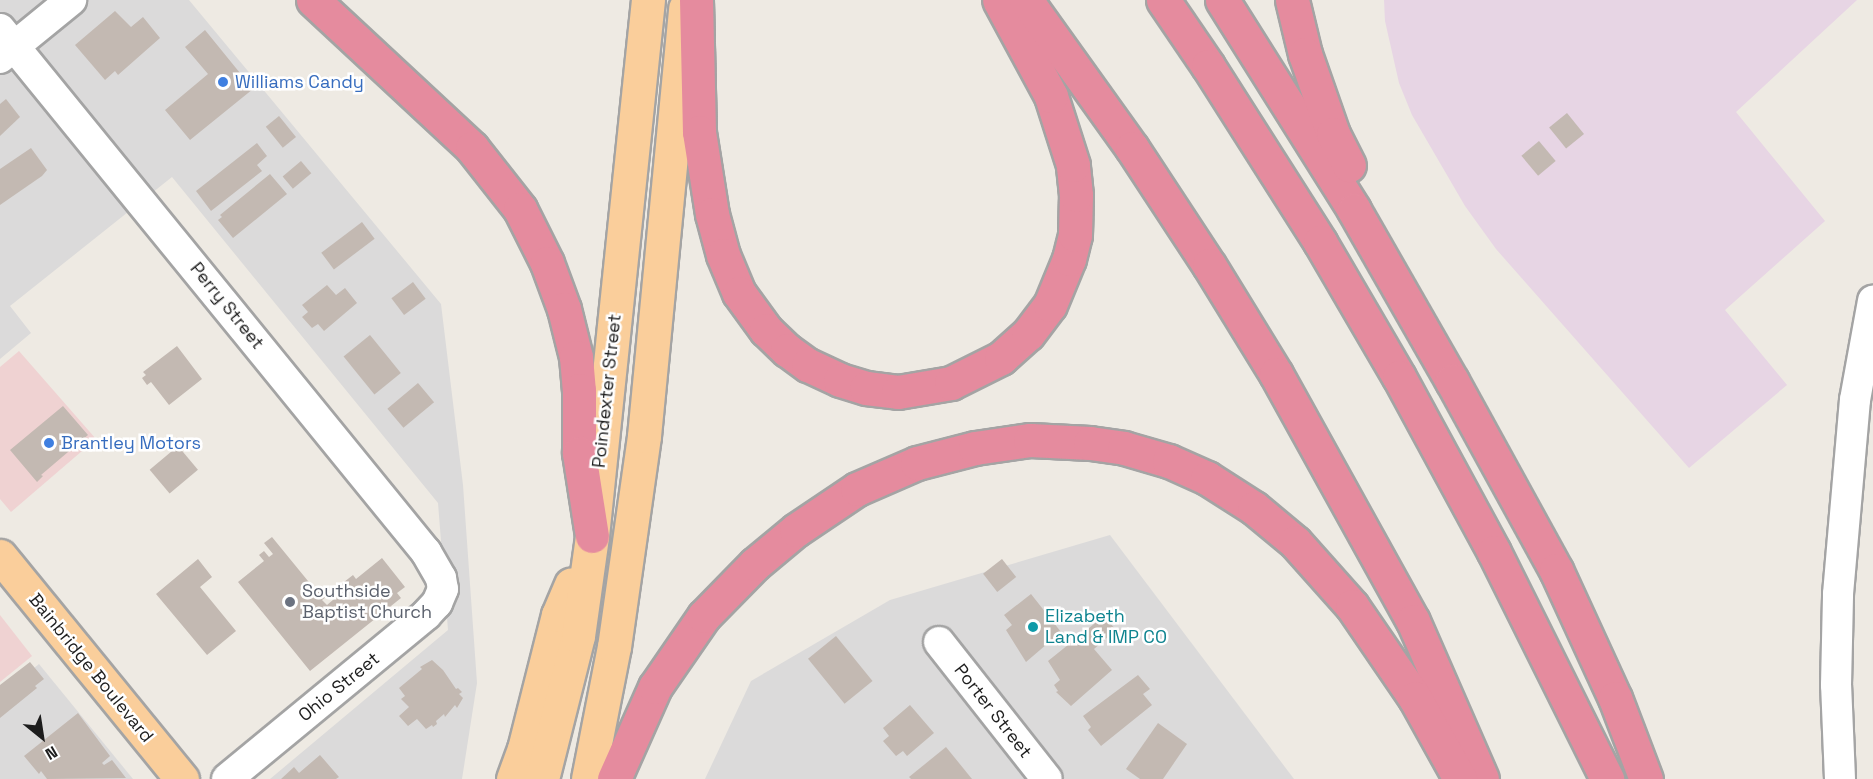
<!DOCTYPE html>
<html>
<head>
<meta charset="utf-8">
<style>
  body { margin:0 }
  #map { position:relative; width:1873px; height:779px; overflow:hidden; background:#eeeae3; font-family:"Space Grotesk",sans-serif }
  div>[style] { position:absolute }
  [style*='--x'] { left:calc(var(--x)*1px); top:calc(var(--y)*1px); width:calc(var(--w)*1px); rotate:calc(var(--a)*1deg) }
  .residential>* { inset:0; background:#dbdada }
  .commercial>* { inset:0; background:#efd2d2 }
  .industrial>* { inset:0; background:#e7d5e4 }
  .building>* { inset:0; background:#c3b9b2; transform-origin:0 0 }
  .roads { filter:drop-shadow(2px 0 #a4a4a4) drop-shadow(-2px 0 #a4a4a4) drop-shadow(0 2px #a4a4a4) drop-shadow(0 -2px #a4a4a4) }
  .minor>* { height:30px; margin:-15px; padding:0 15px; transform-origin:15px; border-radius:15px; background:#fff }
  .major>* { height:33px; margin:-16.5px; padding:0 16.5px; transform-origin:16.5px; border-radius:16.5px; background:#face9b }
  .highway>* { height:33px; margin:-16.5px; padding:0 16.5px; transform-origin:16.5px; border-radius:16.5px; background:#e58b9e }
  .dots>* { width:16px; height:16px; translate:-50% -50%; box-sizing:border-box; border:3px solid #fff; border-radius:50% }
  span { translate:-50% -50%; white-space:nowrap; text-align:center; line-height:1.15; -webkit-text-stroke:5px #fff; paint-order:stroke }
  .shop-label { font-size:18px; color:#366cbe }
  .left { translate:0 -50%; text-align:left }
  .street-label { font-size:18px; color:#1d1d1d }
  .worship-label { font-size:18px; color:#5b616d }
  .culture-label { font-size:18px; color:#0d838f }
  .north { position:absolute; left:12px; top:707px; width:60px; height:60px; -webkit-text-stroke:4px #fff; paint-order:stroke; rotate:150deg; font-size:16px; font-weight:700; line-height:24px; text-align:center; color:#1d1d1d }
  .north::after { content:''; display:block; margin:auto; width:21px; height:27px; background:#1d1d1d; clip-path:polygon(50% 0,100% 100%,50% 72%,0 100%) }
</style>
</head>
<body>
<div id="map">
  <div class="residential">
    <i style="clip-path:polygon(0 0,189px 0,441px 304px,463px 485px,477px 683px,462px 779px,270px 779px,448px 630px,438px 503px,172px 177px,10px 306px,31px 333px,0 359px)"></i>
    <i style="clip-path:polygon(1110px 535px,1294px 779px,705px 779px,751px 681px,890px 600px)"></i>
    <i style="clip-path:polygon(39px 664px,133px 779px,0 779px,0 696px)"></i>
  </div>
  <div class="commercial">
    <i style="clip-path:polygon(19px 351px,96px 439px,11px 512px,0 499px,0 367px)"></i>
    <i style="clip-path:polygon(0 615px,32px 656px,0 682px)"></i>
  </div>
  <div class="industrial">
    <i style="clip-path:polygon(1384px 0,1857px 0,1736px 112px,1825px 221px,1725px 310px,1787px 385px,1689px 468px,1496px 249px,1465px 206px,1412px 115px,1399px 83px,1385px 21px)"></i>
  </div>
  <div class="building">
    <i style="clip-path:polygon(115px 11px,131px 27px,143px 17px,160px 38px,118px 75px,115px 71px,105px 80px,75px 45px)"></i>
    <i style="clip-path:polygon(205px 30px,253px 89px,190px 140px,165px 110px,208px 74px,185px 47px)"></i>
    <i style="clip-path:polygon(6px 99px,20px 117px,0 136px,0 104px)"></i>
    <i style="left:1567px;top:113px;width:27px;height:23px;rotate:51deg"></i>
    <i style="left:279px;top:116px;width:27px;height:17px;rotate:51deg"></i>
    <i style="left:1539px;top:141px;width:26px;height:23px;rotate:50deg"></i>
    <i style="clip-path:polygon(257px 143px,267px 156px,257px 165px,262px 171px,211px 211px,196px 191px)"></i>
    <i style="clip-path:polygon(31px 148px,47px 170px,42px 176px,0 205px,0 169px)"></i>
    <i style="left:301px;top:161px;width:16px;height:24px;rotate:50deg"></i>
    <i style="clip-path:polygon(270px 174px,287px 194px,233px 238px,218px 220px,222px 217px,220px 215px)"></i>
    <i style="left:362px;top:222px;width:21px;height:51px;rotate:53deg"></i>
    <i style="left:413px;top:282px;width:21px;height:27px;rotate:53deg"></i>
    <i style="clip-path:polygon(327px 285px,336px 295px,345px 288px,357px 303px,324px 331px,318px 324px,312px 328px,302px 317px,308px 312px,302px 305px)"></i>
    <i style="left:370px;top:335px;width:49px;height:34px;rotate:51deg"></i>
    <i style="clip-path:polygon(177px 346px,202px 379px,169px 405px,151px 382px,147px 385px,142px 378px,146px 375px,143px 372px)"></i>
    <i style="left:418px;top:383px;width:25px;height:40px;rotate:50deg"></i>
    <i style="clip-path:polygon(63px 406px,88px 435px,41px 475px,43px 476px,37px 482px,10px 450px)"></i>
    <i style="left:178px;top:446px;width:31px;height:37px;rotate:50deg"></i>
    <i style="clip-path:polygon(272px 537px,317px 592px,320px 589px,326px 597px,322px 600px,327px 605px,340px 594px,335px 589px,353px 575px,356px 579px,382px 558px,405px 587px,397px 593px,401px 598px,310px 671px,238px 582px,264px 561px,259px 555px,264px 551px,269px 557px,273px 554px,264px 543px)"></i>
    <i style="clip-path:polygon(198px 559px,212px 577px,200px 587px,236px 631px,207px 655px,156px 594px)"></i>
    <i style="left:1002px;top:559px;width:23px;height:24px;rotate:52deg"></i>
    <i style="clip-path:polygon(1031px 594px,1061px 632px,1026px 662px,1006px 630px,1012px 625px,1004px 615px)"></i>
    <i style="clip-path:polygon(1104px 616px,1116px 630px,1094px 649px,1112px 670px,1071px 706px,1056px 692px,1058px 691px,1054px 685px,1060px 680px,1048px 661px)"></i>
    <i style="left:836px;top:636px;width:58px;height:36px;rotate:51deg"></i>
    <i style="clip-path:polygon(432px 660px,443px 670px,456px 689px,458px 688px,462px 692px,459px 694px,463px 698px,457px 708px,455px 705px,445px 717px,444px 714px,436px 721px,437px 724px,433px 727px,432px 725px,426px 729px,417px 719px,408px 726px,399px 716px,409px 707px,401px 699px,405px 696px,399px 688px,422px 669px,420px 667px)"></i>
    <i style="clip-path:polygon(30px 662px,44px 679px,35px 686px,37px 688px,0 718px,0 685px)"></i>
    <i style="clip-path:polygon(1138px 675px,1150px 689px,1143px 694px,1152px 705px,1101px 746px,1088px 730px,1091px 727px,1083px 716px)"></i>
    <i style="clip-path:polygon(910px 705px,934px 733px,907px 756px,903px 751px,896px 756px,883px 741px,889px 736px,883px 728px)"></i>
    <i style="clip-path:polygon(78px 713px,110px 756px,102px 763px,104px 765px,112px 760px,126px 778px,47px 779px,41px 771px,39px 774px,24px 756px)"></i>
    <i style="clip-path:polygon(1158px 723px,1187px 744px,1163px 779px,1140px 779px,1126px 769px)"></i>
    <i style="clip-path:polygon(946px 747px,972px 779px,911px 779px,909px 777px)"></i>
    <i style="clip-path:polygon(320px 755px,339px 777px,336px 779px,281px 779px,294px 767px,299px 773px)"></i>
  </div>
  <div class="roads">
    <div class="minor">
      <i style="--x:0;--y:29;--w:675;--a:50.84"></i>
      <i style="--x:426;--y:552;--w:30;--a:60"></i>
      <i style="--x:441;--y:578;--w:11;--a:80"></i>
      <i style="--x:443;--y:589;--w:15;--a:113"></i>
      <i style="--x:437;--y:603;--w:16;--a:133"></i>
      <i style="--x:426;--y:615;--w:258;--a:140.5"></i>
      <i style="--x:0;--y:58;--w:92;--a:-39.2"></i>
      <i style="--x:939;--y:642;--w:174;--a:51.8"></i>
      <i style="--x:1840;--y:779;--w:94;--a:-92.4"></i>
      <i style="--x:1836;--y:685;--w:91;--a:-88.7"></i>
      <i style="--x:1838;--y:594;--w:195;--a:-85"></i>
      <i style="--x:1855;--y:400;--w:101;--a:-79.7"></i>
    </div>
    <div class="major">
      <i style="--x:0;--y:556;--w:288;--a:50.8"></i>
      <i style="--x:513;--y:779;--w:32;--a:-70"></i>
      <i style="--x:524;--y:749;--w:138;--a:-75.8"></i>
      <i style="--x:558;--y:615;--w:33;--a:-67"></i>
      <i style="--x:542;--y:779;--w:147;--a:-75.9"></i>
      <i style="--x:578;--y:636;--w:101;--a:-82"></i>
      <i style="--x:592;--y:536;--w:539;--a:-84.04"></i>
      <i style="--x:588;--y:779;--w:135;--a:-78.9"></i>
      <i style="--x:614;--y:647;--w:213;--a:-81.9"></i>
      <i style="--x:644;--y:436;--w:430;--a:-84.5"></i>
    </div>
    <div class="highway">
      <i style="--x:313;--y:0;--w:217;--a:42.9"></i>
      <i style="--x:472;--y:148;--w:78;--a:51.8"></i>
      <i style="--x:520;--y:209;--w:60;--a:63.4"></i>
      <i style="--x:547;--y:263;--w:49;--a:69.7"></i>
      <i style="--x:564;--y:309;--w:49;--a:76"></i>
      <i style="--x:576;--y:357;--w:33;--a:85"></i>
      <i style="--x:579;--y:390;--w:63;--a:90"></i>
      <i style="--x:579;--y:453;--w:84;--a:81.1"></i>
      <i style="--x:696;--y:0;--w:132;--a:88.7"></i>
      <i style="--x:699;--y:132;--w:83;--a:81"></i>
      <i style="--x:712;--y:214;--w:42;--a:75"></i>
      <i style="--x:723;--y:255;--w:41;--a:67.2"></i>
      <i style="--x:739;--y:293;--w:46;--a:53.9"></i>
      <i style="--x:766;--y:330;--w:29;--a:44"></i>
      <i style="--x:787;--y:350;--w:26;--a:36"></i>
      <i style="--x:808;--y:365;--w:35;--a:25"></i>
      <i style="--x:840;--y:380;--w:27;--a:17"></i>
      <i style="--x:866;--y:388;--w:32;--a:7"></i>
      <i style="--x:898;--y:392;--w:54;--a:-9.6"></i>
      <i style="--x:951;--y:383;--w:56;--a:-26.6"></i>
      <i style="--x:1001;--y:358;--w:36;--a:-42"></i>
      <i style="--x:1028;--y:334;--w:36;--a:-53"></i>
      <i style="--x:1050;--y:305;--w:50;--a:-67.6"></i>
      <i style="--x:1069;--y:259;--w:25;--a:-76"></i>
      <i style="--x:1075;--y:235;--w:40;--a:-88.6"></i>
      <i style="--x:1076;--y:195;--w:30;--a:-96"></i>
      <i style="--x:1073;--y:165;--w:72;--a:-107.7"></i>
      <i style="--x:1051;--y:96;--w:109;--a:-118.4"></i>
      <i style="--x:1026;--y:0;--w:182;--a:54.4"></i>
      <i style="--x:1132;--y:148;--w:140;--a:56.7"></i>
      <i style="--x:1209;--y:265;--w:128;--a:58.4"></i>
      <i style="--x:1276;--y:374;--w:282;--a:61"></i>
      <i style="--x:1413;--y:621;--w:172;--a:66.4"></i>
      <i style="--x:1163;--y:0;--w:80;--a:55.7"></i>
      <i style="--x:1208;--y:66;--w:209;--a:57.5"></i>
      <i style="--x:1320;--y:242;--w:156;--a:59.7"></i>
      <i style="--x:1399;--y:377;--w:199;--a:61.5"></i>
      <i style="--x:1494;--y:552;--w:254;--a:63.5"></i>
      <i style="--x:1222;--y:0;--w:248;--a:57.8"></i>
      <i style="--x:1354;--y:210;--w:197;--a:60.2"></i>
      <i style="--x:1452;--y:381;--w:216;--a:61.2"></i>
      <i style="--x:1556;--y:570;--w:141;--a:65.3"></i>
      <i style="--x:1615;--y:698;--w:87;--a:69.1"></i>
      <i style="--x:1292;--y:0;--w:56;--a:76.5"></i>
      <i style="--x:1305;--y:54;--w:85;--a:70.7"></i>
      <i style="--x:1333;--y:134;--w:35;--a:63"></i>
      <i style="--x:614;--y:779;--w:101;--a:-66"></i>
      <i style="--x:655;--y:687;--w:86;--a:-55.4"></i>
      <i style="--x:704;--y:616;--w:73;--a:-45.6"></i>
      <i style="--x:755;--y:564;--w:53;--a:-39.7"></i>
      <i style="--x:796;--y:530;--w:73;--a:-33.9"></i>
      <i style="--x:857;--y:489;--w:65;--a:-23.4"></i>
      <i style="--x:917;--y:463;--w:60;--a:-14.5"></i>
      <i style="--x:975;--y:448;--w:56;--a:-8.3"></i>
      <i style="--x:1030;--y:440;--w:60;--a:2.9"></i>
      <i style="--x:1090;--y:443;--w:34;--a:8"></i>
      <i style="--x:1124;--y:448;--w:47;--a:16.1"></i>
      <i style="--x:1169;--y:461;--w:42;--a:24.1"></i>
      <i style="--x:1207;--y:478;--w:56;--a:32.6"></i>
      <i style="--x:1254;--y:508;--w:53;--a:39.7"></i>
      <i style="--x:1295;--y:542;--w:86;--a:48.3"></i>
      <i style="--x:1352;--y:606;--w:112;--a:55.6"></i>
      <i style="--x:1415;--y:698;--w:93;--a:60.9"></i>
    </div>
  </div>
  <div class="dots">
    <i style="left:223px;top:82px;background:#3f7fe0"></i>
    <i style="left:49px;top:443px;background:#3f7fe0"></i>
    <i style="left:290px;top:602px;background:#6b7280"></i>
    <i style="left:1033px;top:627px;background:#0f9aa8"></i>
  </div>
  <div class="shop-label">
    <span class="left" style="left:235px;top:82px">Williams Candy</span>
    <span class="left" style="left:61px;top:443px">Brantley Motors</span>
  </div>
  <div class="street-label">
    <span style="left:227px;top:306px;rotate:51deg">Perry Street</span>
    <span style="left:607px;top:391px;rotate:-84deg">Poindexter Street</span>
    <span style="left:91px;top:668px;rotate:51deg">Bainbridge Boulevard</span>
    <span style="left:339px;top:687px;rotate:-39deg">Ohio Street</span>
    <span style="left:993px;top:711px;rotate:52deg">Porter Street</span>
  </div>
  <div class="worship-label">
    <span class="left" style="left:302px;top:602px">Southside<br>Baptist Church</span>
  </div>
  <div class="culture-label">
    <span class="left" style="left:1045px;top:627px">Elizabeth<br>Land &amp; IMP CO</span>
  </div>
  <div class="north">N</div>
</div>
</body>
</html>
